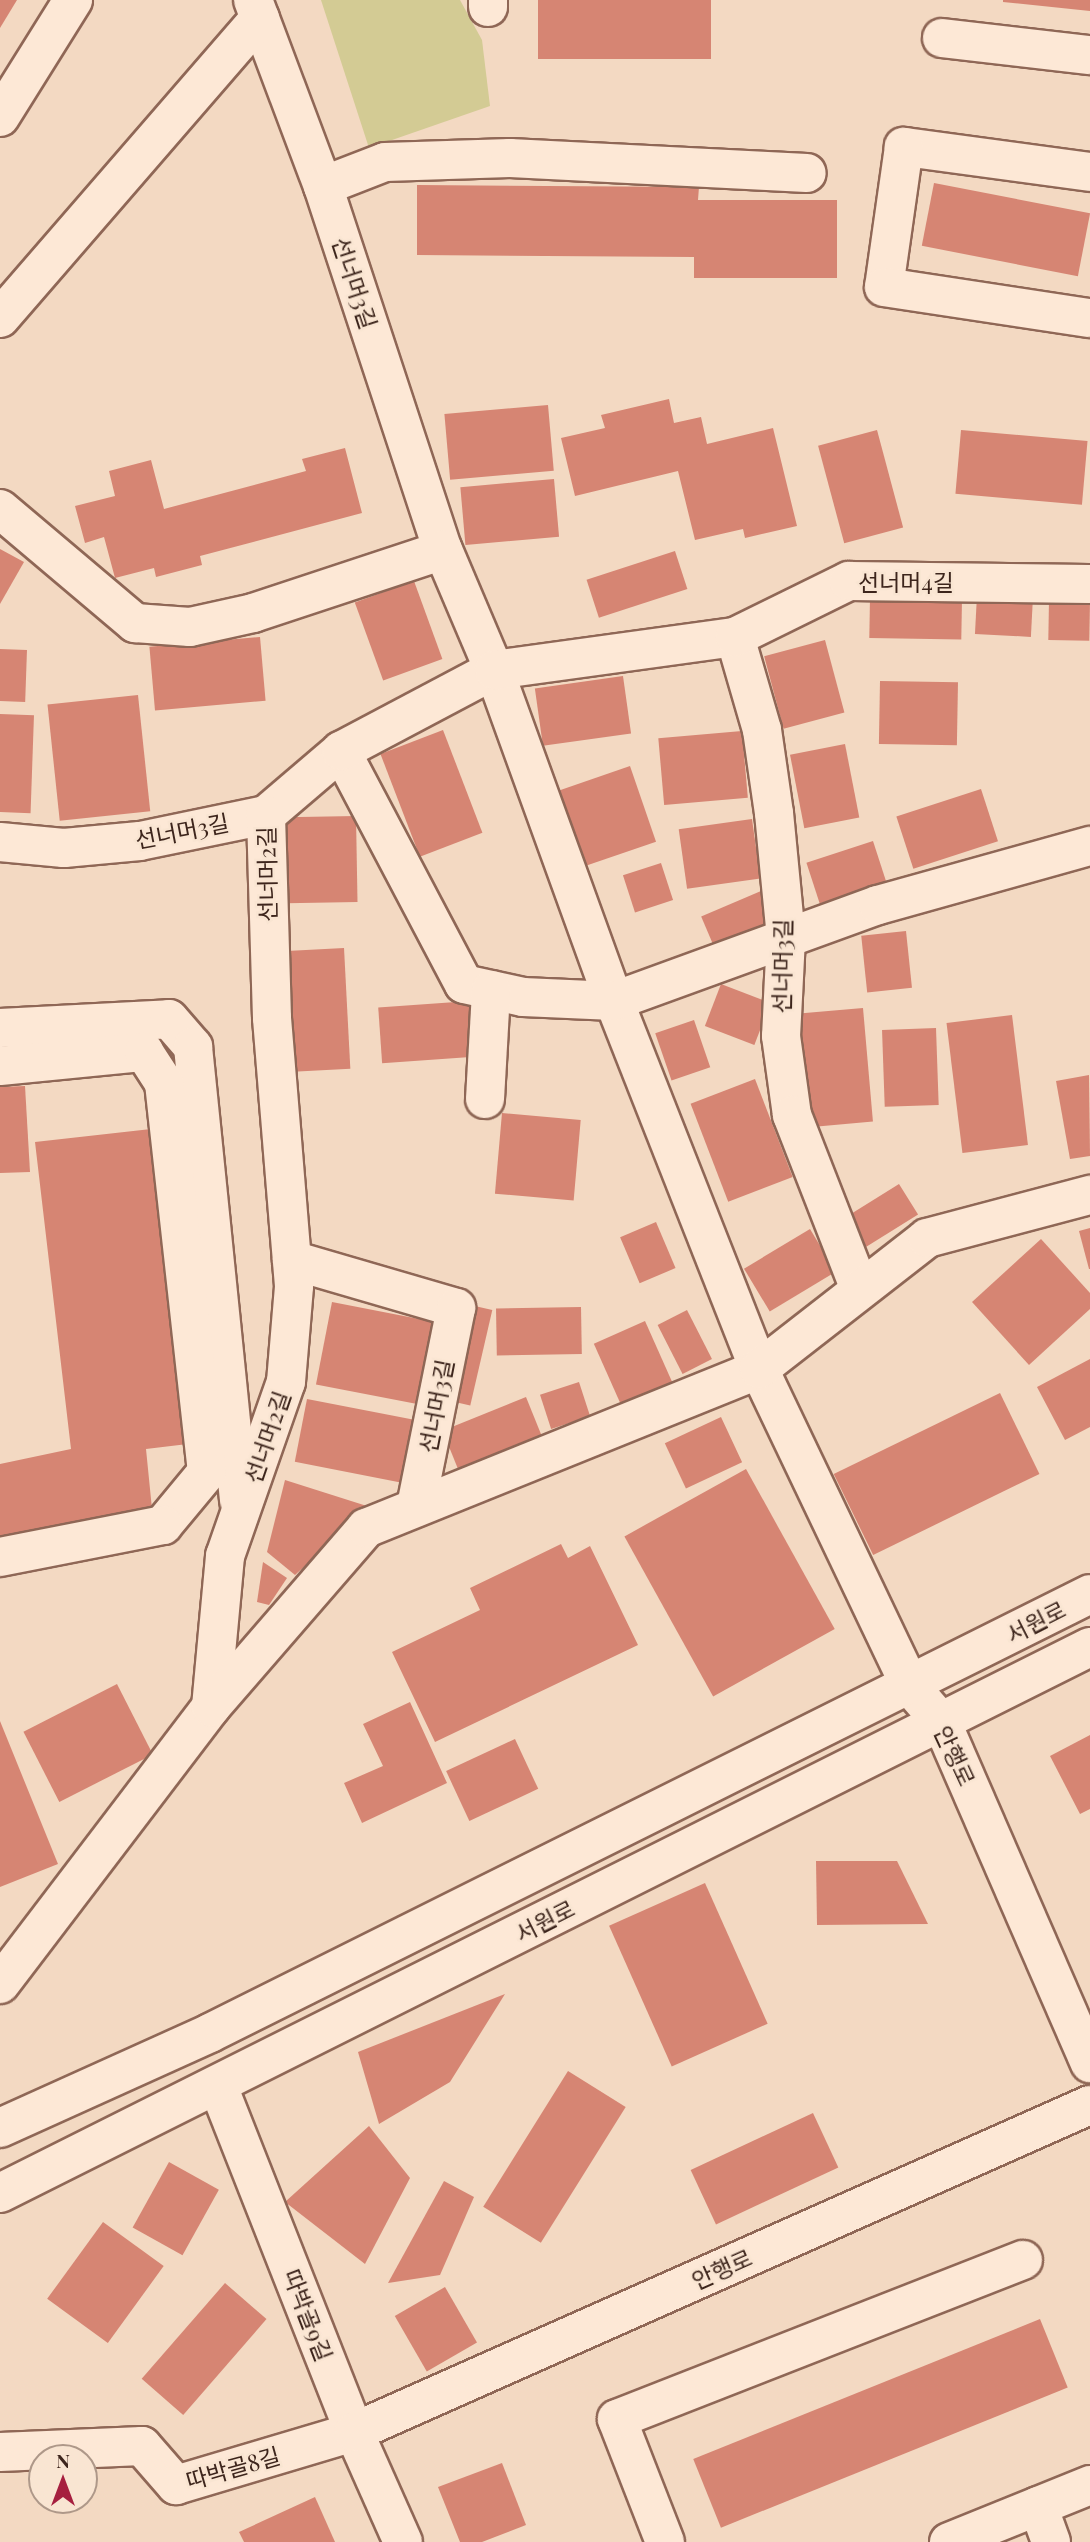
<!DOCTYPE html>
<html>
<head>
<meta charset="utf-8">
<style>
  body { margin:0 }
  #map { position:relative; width:1090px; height:2542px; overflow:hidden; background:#f3d9c2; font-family:"Playfair Display","Noto Sans KR",serif }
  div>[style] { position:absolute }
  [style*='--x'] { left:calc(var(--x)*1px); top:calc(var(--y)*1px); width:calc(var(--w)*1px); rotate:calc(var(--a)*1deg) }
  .green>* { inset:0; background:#d3cb94 }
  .building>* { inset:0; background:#d68573; transform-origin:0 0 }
  .roads { filter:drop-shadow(2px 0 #8f6756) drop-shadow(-2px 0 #8f6756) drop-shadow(0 2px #8f6756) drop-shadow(0 -2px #8f6756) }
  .minor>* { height:38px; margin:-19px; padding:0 19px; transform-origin:19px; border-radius:19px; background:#fde8d6 }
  span { translate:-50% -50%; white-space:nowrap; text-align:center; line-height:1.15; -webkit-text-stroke:5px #f9e5d2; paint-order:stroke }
  .street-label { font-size:23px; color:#3d251c }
  .north { position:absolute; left:28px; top:2444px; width:70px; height:70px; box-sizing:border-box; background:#f9e5d2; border:2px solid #ae9889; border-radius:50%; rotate:0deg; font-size:19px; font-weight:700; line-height:28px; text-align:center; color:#3d251c }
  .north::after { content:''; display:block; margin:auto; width:24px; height:32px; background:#a61f3f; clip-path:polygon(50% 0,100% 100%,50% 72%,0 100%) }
</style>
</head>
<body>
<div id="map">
  <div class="green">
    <i style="clip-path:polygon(321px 0,460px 0,482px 40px,490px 106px,369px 148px)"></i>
  </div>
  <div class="building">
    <i style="clip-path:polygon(0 0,17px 0,0 28px)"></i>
    <i style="left:538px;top:0;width:173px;height:59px"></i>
    <i style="clip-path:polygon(1003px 0,1090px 0,1090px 11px,1003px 2px)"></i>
    <i style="left:934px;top:183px;width:159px;height:64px;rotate:11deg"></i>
    <i style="clip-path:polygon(417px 185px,699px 187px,698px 200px,837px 200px,837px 278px,694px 278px,694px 257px,417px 255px)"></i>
    <i style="clip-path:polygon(669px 399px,674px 423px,701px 417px,707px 444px,773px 428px,797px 526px,745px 538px,743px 529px,695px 540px,678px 471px,575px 496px,561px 438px,605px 428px,601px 415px)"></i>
    <i style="left:548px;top:405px;width:66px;height:104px;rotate:85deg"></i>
    <i style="left:877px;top:430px;width:101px;height:61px;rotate:75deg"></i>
    <i style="left:961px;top:430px;width:127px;height:64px;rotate:5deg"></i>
    <i style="clip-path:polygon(345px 448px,362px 513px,200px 556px,202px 565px,156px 577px,154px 568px,115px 578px,104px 537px,85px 543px,75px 506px,115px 496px,109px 471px,151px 460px,164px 509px,306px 471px,302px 459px)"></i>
    <i style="left:554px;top:479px;width:58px;height:94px;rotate:85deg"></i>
    <i style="clip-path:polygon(0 549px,24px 562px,0 604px)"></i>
    <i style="left:675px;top:551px;width:40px;height:93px;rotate:72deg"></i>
    <i style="left:414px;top:581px;width:83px;height:63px;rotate:70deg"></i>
    <i style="left:977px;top:595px;width:56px;height:39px;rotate:3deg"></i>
    <i style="left:870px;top:598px;width:92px;height:40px;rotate:1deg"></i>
    <i style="left:1049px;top:600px;width:41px;height:40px;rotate:1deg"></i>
    <i style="left:260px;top:637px;width:64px;height:111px;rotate:85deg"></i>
    <i style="left:825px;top:640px;width:75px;height:63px;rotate:75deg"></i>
    <i style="left:0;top:649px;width:27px;height:52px;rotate:2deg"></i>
    <i style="left:623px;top:676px;width:58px;height:89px;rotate:82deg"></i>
    <i style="left:880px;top:681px;width:78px;height:63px;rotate:1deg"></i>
    <i style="left:138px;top:695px;width:117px;height:91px;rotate:84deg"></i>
    <i style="left:0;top:714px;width:34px;height:98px;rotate:2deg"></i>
    <i style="left:443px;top:730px;width:110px;height:67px;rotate:69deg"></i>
    <i style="left:742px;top:731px;width:67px;height:84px;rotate:85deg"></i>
    <i style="left:845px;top:744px;width:75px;height:56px;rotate:79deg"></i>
    <i style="left:630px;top:766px;width:80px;height:75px;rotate:71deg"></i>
    <i style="left:981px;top:789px;width:55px;height:89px;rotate:72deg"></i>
    <i style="left:356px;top:816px;width:86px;height:71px;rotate:89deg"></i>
    <i style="left:752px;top:819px;width:60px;height:74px;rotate:82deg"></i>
    <i style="left:873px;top:841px;width:43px;height:70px;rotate:72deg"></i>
    <i style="left:661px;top:863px;width:39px;height:40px;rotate:72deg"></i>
    <i style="left:761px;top:891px;width:34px;height:65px;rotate:67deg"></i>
    <i style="left:906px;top:931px;width:57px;height:45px;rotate:84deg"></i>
    <i style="left:344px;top:948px;width:121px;height:62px;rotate:87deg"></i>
    <i style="left:721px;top:984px;width:53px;height:45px;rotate:21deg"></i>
    <i style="left:470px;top:1001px;width:56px;height:92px;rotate:86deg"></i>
    <i style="left:863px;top:1008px;width:114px;height:64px;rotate:85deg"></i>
    <i style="left:1012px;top:1015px;width:131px;height:66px;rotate:83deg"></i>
    <i style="left:694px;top:1020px;width:50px;height:41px;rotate:71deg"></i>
    <i style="left:936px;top:1028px;width:77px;height:54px;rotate:88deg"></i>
    <i style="clip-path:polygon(1089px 1075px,1090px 1156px,1070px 1159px,1056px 1081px)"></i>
    <i style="left:755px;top:1079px;width:105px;height:69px;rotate:69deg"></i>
    <i style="clip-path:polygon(25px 1086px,30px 1172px,0 1173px,0 1087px)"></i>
    <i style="left:502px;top:1113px;width:79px;height:81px;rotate:5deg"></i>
    <i style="clip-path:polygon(160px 1128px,196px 1443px,146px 1449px,152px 1509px,0 1536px,0 1464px,71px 1449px,35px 1142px)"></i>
    <i style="left:899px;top:1184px;width:36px;height:70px;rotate:58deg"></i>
    <i style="left:656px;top:1222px;width:50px;height:39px;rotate:67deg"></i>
    <i style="clip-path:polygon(1090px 1228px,1090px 1269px,1089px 1269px,1079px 1231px)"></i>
    <i style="left:810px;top:1229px;width:50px;height:77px;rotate:59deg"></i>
    <i style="clip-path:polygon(1041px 1239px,1090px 1293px,1090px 1309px,1029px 1365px,972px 1302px)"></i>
    <i style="left:332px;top:1302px;width:107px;height:84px;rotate:11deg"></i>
    <i style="left:466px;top:1304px;width:27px;height:98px;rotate:13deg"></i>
    <i style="left:581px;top:1307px;width:47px;height:85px;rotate:89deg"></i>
    <i style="left:687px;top:1310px;width:55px;height:33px;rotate:63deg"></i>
    <i style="left:645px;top:1321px;width:67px;height:56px;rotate:66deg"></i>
    <i style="clip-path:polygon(1090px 1359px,1090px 1427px,1065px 1440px,1037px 1387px)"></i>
    <i style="left:579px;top:1382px;width:36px;height:41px;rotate:72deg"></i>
    <i style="left:1000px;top:1393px;width:90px;height:185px;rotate:64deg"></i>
    <i style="left:526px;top:1397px;width:41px;height:90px;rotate:68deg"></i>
    <i style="left:307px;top:1399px;width:113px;height:64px;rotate:11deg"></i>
    <i style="left:721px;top:1417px;width:50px;height:62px;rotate:65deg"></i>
    <i style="left:746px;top:1469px;width:183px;height:139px;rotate:61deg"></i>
    <i style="clip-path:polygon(285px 1480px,370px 1507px,295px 1575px,267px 1552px)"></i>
    <i style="clip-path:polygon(561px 1544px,568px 1558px,590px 1546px,638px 1645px,435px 1742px,392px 1652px,480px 1610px,470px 1588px)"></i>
    <i style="clip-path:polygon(263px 1562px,287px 1578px,269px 1605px,257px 1602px)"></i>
    <i style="left:117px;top:1684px;width:79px;height:105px;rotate:63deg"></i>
    <i style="clip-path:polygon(410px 1702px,447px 1783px,362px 1823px,344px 1783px,383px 1766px,363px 1724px)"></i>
    <i style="clip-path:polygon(0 1721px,58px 1864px,0 1887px)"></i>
    <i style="clip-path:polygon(1090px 1735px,1090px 1809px,1080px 1814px,1050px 1756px)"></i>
    <i style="left:515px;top:1739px;width:55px;height:76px;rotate:65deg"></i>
    <i style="clip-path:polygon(816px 1861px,897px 1861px,928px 1924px,817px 1925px)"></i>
    <i style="left:705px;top:1883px;width:154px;height:105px;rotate:66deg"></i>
    <i style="clip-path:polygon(505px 1994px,450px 2082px,379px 2124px,358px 2052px)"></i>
    <i style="left:568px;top:2071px;width:68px;height:160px;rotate:32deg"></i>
    <i style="left:813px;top:2113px;width:60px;height:135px;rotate:65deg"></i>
    <i style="clip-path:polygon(369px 2126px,410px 2178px,365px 2264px,285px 2202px)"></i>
    <i style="left:169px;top:2162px;width:57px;height:75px;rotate:29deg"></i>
    <i style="clip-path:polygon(444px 2181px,474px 2197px,440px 2275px,388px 2283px)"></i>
    <i style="left:103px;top:2222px;width:75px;height:95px;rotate:36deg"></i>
    <i style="left:225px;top:2283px;width:55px;height:127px;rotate:41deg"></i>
    <i style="left:445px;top:2287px;width:64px;height:58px;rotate:60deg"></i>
    <i style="left:1040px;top:2319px;width:74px;height:374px;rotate:68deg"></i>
    <i style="clip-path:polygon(502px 2463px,526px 2525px,482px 2542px,460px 2542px,438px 2487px)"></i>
    <i style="clip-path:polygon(315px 2497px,335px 2542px,244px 2542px,239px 2532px)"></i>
  </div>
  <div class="roads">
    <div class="minor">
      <i style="--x:253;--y:0;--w:199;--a:69.4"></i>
      <i style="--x:323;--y:186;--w:383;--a:71.8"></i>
      <i style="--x:443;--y:550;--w:130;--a:67"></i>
      <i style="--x:494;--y:670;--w:352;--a:70.1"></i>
      <i style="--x:614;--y:1001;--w:396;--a:68.5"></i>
      <i style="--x:759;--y:1369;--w:351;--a:64.5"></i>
      <i style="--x:910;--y:1686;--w:49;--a:49.1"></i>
      <i style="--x:942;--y:1723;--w:371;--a:66.5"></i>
      <i style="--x:488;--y:0;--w:7;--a:90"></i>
      <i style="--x:942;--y:38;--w:149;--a:6.6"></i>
      <i style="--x:0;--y:117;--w:138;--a:-58"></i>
      <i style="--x:1090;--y:172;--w:188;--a:-172.3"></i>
      <i style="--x:904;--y:147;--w:141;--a:98.1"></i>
      <i style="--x:884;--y:287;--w:208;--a:8.6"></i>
      <i style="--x:323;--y:186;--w:66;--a:-21.2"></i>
      <i style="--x:385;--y:162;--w:125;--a:-1.8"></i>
      <i style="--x:510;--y:158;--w:297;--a:2.9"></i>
      <i style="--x:0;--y:318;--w:397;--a:-49.1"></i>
      <i style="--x:0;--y:509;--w:177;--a:40.2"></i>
      <i style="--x:135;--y:623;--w:55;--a:4.2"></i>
      <i style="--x:190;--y:627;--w:65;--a:-12.5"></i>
      <i style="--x:253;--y:613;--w:200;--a:-18.3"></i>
      <i style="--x:735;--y:637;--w:97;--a:73.8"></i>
      <i style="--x:762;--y:730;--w:84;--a:81.8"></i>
      <i style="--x:774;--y:813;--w:126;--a:84.5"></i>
      <i style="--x:786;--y:938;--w:98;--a:92.9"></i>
      <i style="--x:781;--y:1036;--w:80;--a:82.1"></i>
      <i style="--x:792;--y:1115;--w:185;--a:68.7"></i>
      <i style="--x:341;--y:751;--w:263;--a:62.2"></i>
      <i style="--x:464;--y:984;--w:60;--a:12.4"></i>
      <i style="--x:523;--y:997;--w:91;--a:2.5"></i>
      <i style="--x:614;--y:1001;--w:281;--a:-20"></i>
      <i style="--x:878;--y:905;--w:220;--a:-15.6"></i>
      <i style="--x:0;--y:842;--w:64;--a:5.4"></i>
      <i style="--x:64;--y:848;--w:76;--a:-5.3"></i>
      <i style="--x:140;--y:841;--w:129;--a:-11.7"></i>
      <i style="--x:266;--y:815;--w:99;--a:-40.5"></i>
      <i style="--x:341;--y:751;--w:173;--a:-27.9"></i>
      <i style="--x:494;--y:670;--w:243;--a:-7.8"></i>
      <i style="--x:735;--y:637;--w:127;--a:-26.2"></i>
      <i style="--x:849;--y:581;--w:241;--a:0.7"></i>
      <i style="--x:0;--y:1028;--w:169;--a:-3"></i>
      <i style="--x:169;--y:1019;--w:37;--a:49"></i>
      <i style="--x:193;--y:1047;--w:456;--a:84.2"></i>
      <i style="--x:0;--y:1066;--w:145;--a:-5.6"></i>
      <i style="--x:144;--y:1052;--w:37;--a:57"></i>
      <i style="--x:164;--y:1083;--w:391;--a:83.7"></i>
      <i style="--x:207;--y:1472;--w:69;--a:129.7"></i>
      <i style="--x:163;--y:1525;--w:166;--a:168.9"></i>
      <i style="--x:485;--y:1099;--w:109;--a:-86.8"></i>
      <i style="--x:292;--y:1260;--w:171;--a:16.3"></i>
      <i style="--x:456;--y:1308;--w:203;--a:101.4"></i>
      <i style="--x:211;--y:1707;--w:152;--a:-84.7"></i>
      <i style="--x:225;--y:1556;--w:184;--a:-70.7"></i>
      <i style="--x:286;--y:1382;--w:96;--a:-85.2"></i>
      <i style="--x:294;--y:1286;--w:269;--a:-94.7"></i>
      <i style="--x:272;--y:1018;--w:203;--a:-91.7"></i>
      <i style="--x:0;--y:1984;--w:348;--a:-52.7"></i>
      <i style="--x:211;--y:1707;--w:237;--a:-49.1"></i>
      <i style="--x:366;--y:1528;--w:424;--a:-22"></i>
      <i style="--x:759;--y:1369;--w:213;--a:-37.9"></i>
      <i style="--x:927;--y:1238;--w:169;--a:-14.8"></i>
      <i style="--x:218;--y:2086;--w:372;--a:68.5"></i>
      <i style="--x:354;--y:2432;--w:120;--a:66"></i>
      <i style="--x:0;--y:2128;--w:230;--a:-24.3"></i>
      <i style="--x:210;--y:2033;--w:983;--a:-26.51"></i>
      <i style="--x:0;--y:2193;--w:1219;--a:-26.61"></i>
      <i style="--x:0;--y:2452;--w:142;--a:-2.4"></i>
      <i style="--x:142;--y:2446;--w:52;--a:48.9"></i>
      <i style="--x:176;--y:2485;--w:186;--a:-16.6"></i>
      <i style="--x:354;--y:2432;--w:805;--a:-23.96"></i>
      <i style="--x:1038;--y:2506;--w:38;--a:70"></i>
      <i style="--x:665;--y:2542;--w:132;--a:-111.3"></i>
      <i style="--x:617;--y:2419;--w:436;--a:-21.4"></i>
      <i style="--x:949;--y:2542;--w:152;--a:-22"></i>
    </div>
  </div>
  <div class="street-label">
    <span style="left:355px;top:283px;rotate:72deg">선너머3길</span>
    <span style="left:906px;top:582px">선너머4길</span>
    <span style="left:182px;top:831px;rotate:-11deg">선너머3길</span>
    <span style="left:267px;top:874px;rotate:-91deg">선너머2길</span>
    <span style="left:782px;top:966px;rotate:-89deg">선너머3길</span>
    <span style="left:436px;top:1406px;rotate:-79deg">선너머3길</span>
    <span style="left:267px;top:1437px;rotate:-71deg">선너머2길</span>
    <span style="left:1036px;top:1622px;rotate:-27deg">서원로</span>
    <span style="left:955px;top:1756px;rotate:65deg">안행로</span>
    <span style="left:545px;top:1921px;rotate:-27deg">서원로</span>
    <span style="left:722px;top:2269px;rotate:-24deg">안행로</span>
    <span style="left:308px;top:2315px;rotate:69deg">따박골9길</span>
    <span style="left:233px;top:2468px;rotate:-16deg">따박골8길</span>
  </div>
  <div class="north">N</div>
</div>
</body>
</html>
